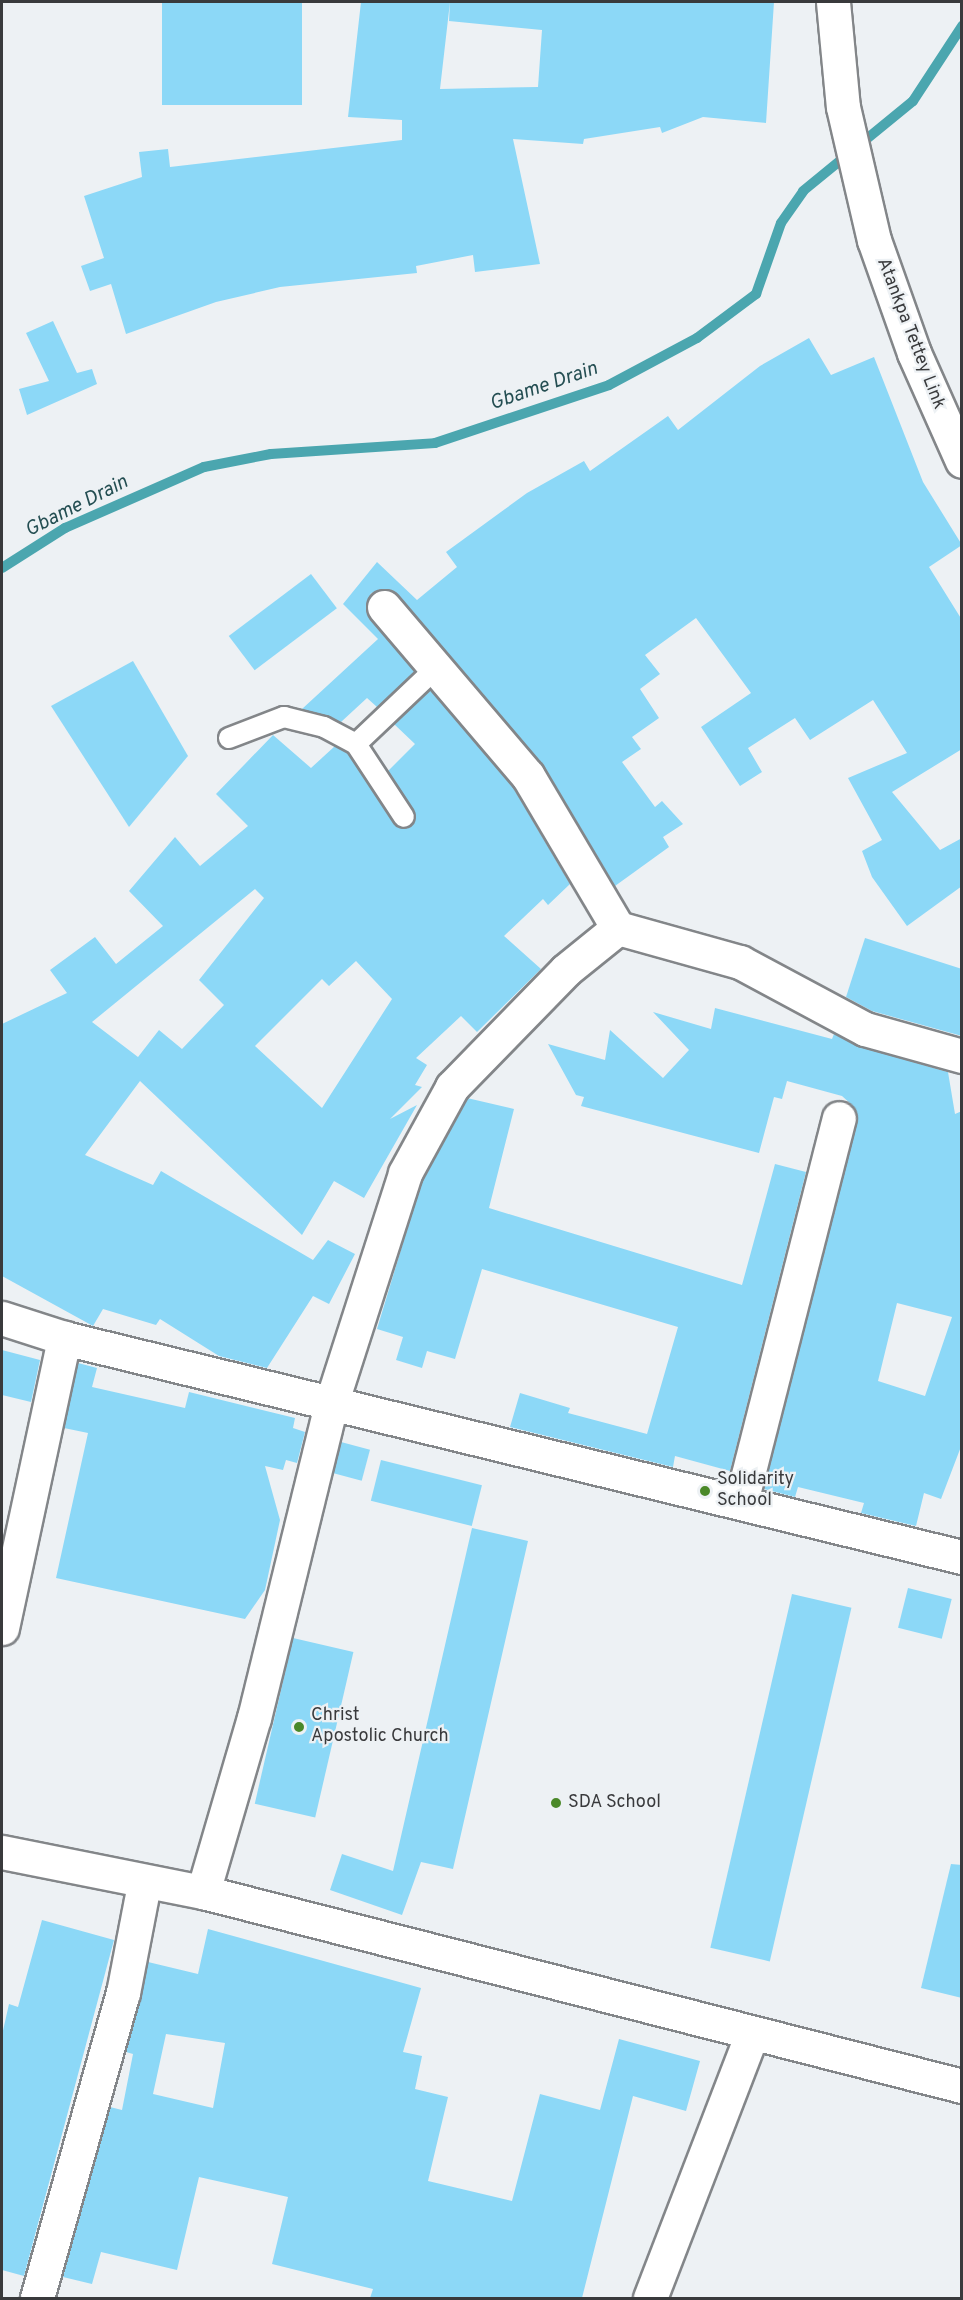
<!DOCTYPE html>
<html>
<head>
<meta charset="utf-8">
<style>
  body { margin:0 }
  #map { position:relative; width:963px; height:2300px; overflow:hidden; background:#edf1f4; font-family:Overpass,sans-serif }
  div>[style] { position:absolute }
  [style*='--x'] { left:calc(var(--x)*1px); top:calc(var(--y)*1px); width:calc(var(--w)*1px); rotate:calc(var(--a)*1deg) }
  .stream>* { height:10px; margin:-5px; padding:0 5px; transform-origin:5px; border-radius:5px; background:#4ba6af }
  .building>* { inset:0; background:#8cd8f7; transform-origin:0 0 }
  .roads { filter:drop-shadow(2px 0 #838689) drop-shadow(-2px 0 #838689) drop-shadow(0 2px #838689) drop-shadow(0 -2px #838689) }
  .lane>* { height:20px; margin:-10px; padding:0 10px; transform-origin:10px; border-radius:10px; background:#fff }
  .street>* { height:33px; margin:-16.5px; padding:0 16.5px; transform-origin:16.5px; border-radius:16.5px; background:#fff }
  .dots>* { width:16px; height:16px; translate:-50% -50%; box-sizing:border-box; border:3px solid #edf1f4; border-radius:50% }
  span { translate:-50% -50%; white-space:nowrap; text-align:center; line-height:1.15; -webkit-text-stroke:4.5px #edf1f4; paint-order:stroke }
  .street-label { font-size:18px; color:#393a3c }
  .poi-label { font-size:18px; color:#393a3c }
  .left { translate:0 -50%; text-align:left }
  .water-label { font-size:20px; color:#244e52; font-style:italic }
  .frame { position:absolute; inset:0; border:3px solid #393a3c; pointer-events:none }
</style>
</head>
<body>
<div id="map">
  <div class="stream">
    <i style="--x:2;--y:568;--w:75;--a:-32.4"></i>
    <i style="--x:65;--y:528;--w:152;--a:-23.7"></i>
    <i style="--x:204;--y:467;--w:68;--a:-11"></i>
    <i style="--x:271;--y:454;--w:164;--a:-3.8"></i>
    <i style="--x:435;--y:443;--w:183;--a:-18.4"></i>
    <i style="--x:609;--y:385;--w:100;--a:-28.1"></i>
    <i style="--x:697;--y:338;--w:74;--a:-36.7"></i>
    <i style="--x:756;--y:294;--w:75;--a:-70.6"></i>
    <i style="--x:781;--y:223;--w:39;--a:-55"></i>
    <i style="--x:803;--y:191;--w:142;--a:-39.3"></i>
    <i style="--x:913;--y:101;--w:90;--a:-56.8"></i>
  </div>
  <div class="building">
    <i style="left:162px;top:2px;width:140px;height:103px"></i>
    <i style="clip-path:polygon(361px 2px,450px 2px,440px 89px,538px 87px,542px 30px,449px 21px,450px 2px,774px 2px,766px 123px,703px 117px,662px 133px,660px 127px,584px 139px,583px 144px,513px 139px,540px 264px,475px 272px,473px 255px,416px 266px,417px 273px,280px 287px,216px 302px,126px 334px,111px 284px,90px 291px,81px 266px,104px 258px,84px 196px,142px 177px,139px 152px,168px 149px,170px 167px,402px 140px,402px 120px,348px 117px)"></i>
    <i style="clip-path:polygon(53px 321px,77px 373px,92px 369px,97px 384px,27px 415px,19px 389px,49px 381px,26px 333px)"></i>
    <i style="clip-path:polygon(809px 338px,831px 375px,874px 357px,923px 482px,962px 545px,929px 567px,962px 620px,962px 749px,892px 792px,940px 850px,962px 838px,962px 886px,907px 926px,872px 877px,862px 851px,882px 840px,848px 778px,907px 753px,873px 700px,810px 740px,795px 718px,748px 748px,762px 772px,740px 786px,701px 727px,751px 693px,696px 618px,645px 655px,660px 674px,640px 689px,659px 718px,632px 737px,641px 749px,622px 762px,655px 807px,662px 801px,683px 824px,663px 837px,669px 847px,615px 886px,542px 764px,391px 590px,371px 593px,366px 611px,415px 672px,377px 707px,367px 698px,341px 722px,302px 709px,378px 639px,343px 604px,377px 562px,417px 600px,457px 567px,446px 552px,527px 493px,584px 461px,590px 471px,668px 416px,678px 430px,760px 366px)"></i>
    <i style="left:311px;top:574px;width:43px;height:103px;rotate:53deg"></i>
    <i style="clip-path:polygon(133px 661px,188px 756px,129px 827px,51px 706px)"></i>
    <i style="clip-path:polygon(evenodd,430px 690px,513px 787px,570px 884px,548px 905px,543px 899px,504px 936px,541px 969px,477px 1032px,461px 1016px,416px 1058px,427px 1065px,415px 1085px,422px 1087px,390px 1119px,417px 1105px,364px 1198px,334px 1181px,302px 1235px,140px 1081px,85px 1155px,153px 1185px,161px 1171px,313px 1260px,328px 1240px,355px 1254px,329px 1304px,313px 1296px,267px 1368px,219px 1356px,160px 1319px,156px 1325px,103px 1309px,93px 1326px,2px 1276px,2px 1024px,67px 993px,50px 970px,95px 937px,116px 964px,163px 926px,129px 891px,175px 837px,200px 866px,248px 826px,216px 794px,273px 735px,311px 768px,335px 746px,348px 753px,394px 824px,411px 827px,414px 811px,388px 771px,415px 744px,394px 724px,430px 690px,255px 889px,264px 898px,199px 980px,224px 1005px,182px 1049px,159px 1030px,138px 1057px,92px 1022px,255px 889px,430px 690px,356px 961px,392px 999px,322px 1108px,255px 1046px,322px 979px,329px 986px,356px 961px)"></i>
    <i style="clip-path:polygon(865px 938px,962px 969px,962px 1036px,872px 1011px,846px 997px)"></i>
    <i style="clip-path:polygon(evenodd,715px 1008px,832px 1039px,834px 1034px,860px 1047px,948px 1072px,955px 1114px,962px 1111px,962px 1444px,941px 1499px,924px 1493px,916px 1526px,861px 1513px,864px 1503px,798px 1487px,795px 1497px,764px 1489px,857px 1123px,852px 1105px,842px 1096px,787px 1081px,782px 1099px,774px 1097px,759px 1153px,581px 1106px,584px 1097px,576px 1095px,548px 1044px,605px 1060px,610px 1030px,663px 1078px,689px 1050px,653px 1012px,711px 1029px,715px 1008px,897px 1303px,952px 1317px,925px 1396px,878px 1381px,897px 1303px)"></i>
    <i style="clip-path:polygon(467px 1098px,514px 1109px,489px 1208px,742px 1285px,775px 1164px,806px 1172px,730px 1471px,675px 1456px,673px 1467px,510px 1427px,520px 1393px,570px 1408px,568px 1413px,647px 1434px,678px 1327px,482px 1269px,455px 1359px,427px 1351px,422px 1368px,396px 1360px,403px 1337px,377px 1329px,422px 1180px)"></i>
    <i style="clip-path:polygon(2px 1350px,40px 1360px,31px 1402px,2px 1395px)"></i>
    <i style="clip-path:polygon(78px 1363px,97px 1368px,92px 1387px,185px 1408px,189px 1392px,295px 1418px,293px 1428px,305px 1432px,297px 1463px,286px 1460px,283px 1470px,265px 1466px,280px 1520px,265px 1590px,245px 1619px,56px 1578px,88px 1433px,64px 1428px)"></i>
    <i style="left:341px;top:1442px;width:30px;height:32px;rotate:15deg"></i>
    <i style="left:381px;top:1460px;width:104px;height:42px;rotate:14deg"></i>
    <i style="clip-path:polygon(472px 1528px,528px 1541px,453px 1869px,421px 1862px,402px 1915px,330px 1890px,342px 1854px,393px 1871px)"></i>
    <i style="left:908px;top:1588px;width:45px;height:41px;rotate:14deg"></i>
    <i style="left:792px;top:1594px;width:61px;height:363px;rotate:13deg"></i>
    <i style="left:293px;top:1638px;width:62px;height:170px;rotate:13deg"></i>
    <i style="clip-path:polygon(951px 1864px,962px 1865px,962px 1998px,921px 1988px)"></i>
    <i style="clip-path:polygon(42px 1920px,114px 1940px,24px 2276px,2px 2270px,2px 2035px,9px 2004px,18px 2007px)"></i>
    <i style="clip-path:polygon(evenodd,208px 1929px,421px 1988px,403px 2052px,422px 2056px,415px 2089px,448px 2097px,428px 2181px,512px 2201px,540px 2094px,600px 2110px,619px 2039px,700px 2061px,686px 2111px,633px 2096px,582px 2298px,370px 2298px,373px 2289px,272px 2264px,288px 2197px,199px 2177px,177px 2270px,101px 2252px,92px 2284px,63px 2277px,110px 2107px,122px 2110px,133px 2054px,126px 2052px,148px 1962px,198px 1974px,208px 1929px,166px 2034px,225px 2043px,213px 2108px,153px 2094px,166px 2034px)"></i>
  </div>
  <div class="roads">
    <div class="lane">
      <i style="--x:229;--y:738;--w:59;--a:-20.9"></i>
      <i style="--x:284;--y:717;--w:41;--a:14"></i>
      <i style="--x:324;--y:727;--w:36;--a:28"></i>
      <i style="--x:356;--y:744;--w:87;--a:56.7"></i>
      <i style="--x:356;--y:744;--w:110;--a:-43.5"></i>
    </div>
    <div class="street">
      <i style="--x:833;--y:2;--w:105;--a:84.6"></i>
      <i style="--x:843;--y:107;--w:137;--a:76.9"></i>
      <i style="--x:874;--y:240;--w:120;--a:70.5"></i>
      <i style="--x:914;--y:353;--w:118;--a:66"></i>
      <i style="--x:384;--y:607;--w:222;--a:49.6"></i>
      <i style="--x:528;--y:776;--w:177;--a:59.4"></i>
      <i style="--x:2;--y:1318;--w:65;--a:17.9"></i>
      <i style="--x:64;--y:1338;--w:924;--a:13.71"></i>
      <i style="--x:741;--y:1502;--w:396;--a:-75.7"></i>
      <i style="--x:2;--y:1628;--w:297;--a:-77.9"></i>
      <i style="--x:2;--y:1852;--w:205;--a:11.3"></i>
      <i style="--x:203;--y:1892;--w:783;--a:14.34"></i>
      <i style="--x:203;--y:1892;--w:181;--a:-73.7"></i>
      <i style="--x:254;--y:1718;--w:326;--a:-76.2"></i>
      <i style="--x:332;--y:1401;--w:239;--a:-72.2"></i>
      <i style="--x:405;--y:1173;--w:98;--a:-61.3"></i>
      <i style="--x:452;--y:1087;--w:163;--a:-45.7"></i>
      <i style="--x:566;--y:970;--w:67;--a:-38.9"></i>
      <i style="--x:618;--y:928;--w:127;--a:15.6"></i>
      <i style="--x:740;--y:962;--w:142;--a:28.2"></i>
      <i style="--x:865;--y:1029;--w:101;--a:15.6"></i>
      <i style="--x:37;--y:2298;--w:317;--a:-74.3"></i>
      <i style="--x:123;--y:1993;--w:111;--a:-79.1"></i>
      <i style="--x:650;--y:2298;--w:284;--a:-68.9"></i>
    </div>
  </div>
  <div class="dots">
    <i style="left:705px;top:1491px;background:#4a8828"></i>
    <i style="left:299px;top:1727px;background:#4a8828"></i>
    <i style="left:556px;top:1803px;background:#4a8828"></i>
  </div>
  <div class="street-label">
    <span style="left:910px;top:334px;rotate:69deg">Atankpa Tettey Link</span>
  </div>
  <div class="poi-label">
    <span class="left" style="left:717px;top:1491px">Solidarity<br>School</span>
    <span class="left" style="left:311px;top:1727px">Christ<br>Apostolic Church</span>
    <span class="left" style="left:568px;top:1803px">SDA School</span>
  </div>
  <div class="water-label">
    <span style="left:544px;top:387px;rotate:-19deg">Gbame Drain</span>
    <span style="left:77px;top:507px;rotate:-27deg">Gbame Drain</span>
  </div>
  <div class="frame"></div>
</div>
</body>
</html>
